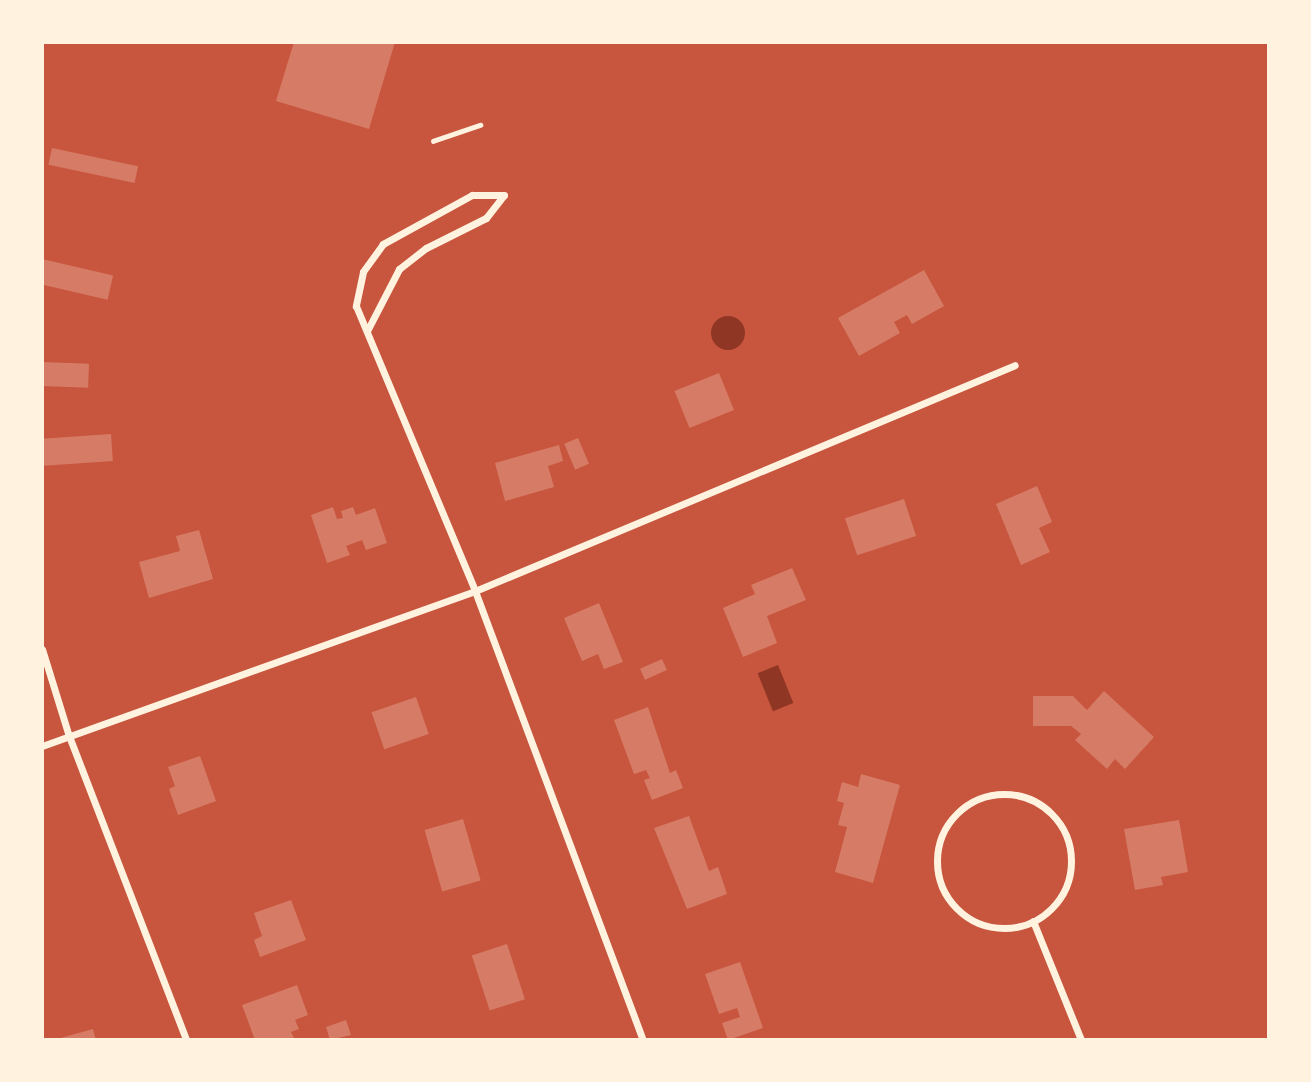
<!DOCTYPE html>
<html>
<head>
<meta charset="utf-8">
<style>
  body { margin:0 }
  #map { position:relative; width:1311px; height:1082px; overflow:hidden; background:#c8553d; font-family:"Crimson Pro",serif }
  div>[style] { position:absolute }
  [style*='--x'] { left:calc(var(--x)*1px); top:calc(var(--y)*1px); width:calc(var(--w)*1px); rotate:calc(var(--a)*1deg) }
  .water>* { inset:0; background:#8f3625; transform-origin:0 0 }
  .round { border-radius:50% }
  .building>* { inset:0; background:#d67c66; transform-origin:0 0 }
  .path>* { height:4.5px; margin:-2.25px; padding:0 2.25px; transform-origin:2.25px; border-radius:2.25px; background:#fff3e0 }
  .minor>* { height:7px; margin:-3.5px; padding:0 3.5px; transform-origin:3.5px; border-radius:3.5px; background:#fff3e0 }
  .minor>.ring { margin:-3.5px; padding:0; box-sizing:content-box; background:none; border:7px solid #fff3e0; border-radius:50% }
  span { translate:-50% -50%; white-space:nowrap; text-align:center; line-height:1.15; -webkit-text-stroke:7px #fff3e0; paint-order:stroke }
  .frame { position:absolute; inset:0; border:44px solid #fff3e0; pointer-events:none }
</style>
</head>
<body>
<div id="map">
  <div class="water">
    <i class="round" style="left:711px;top:316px;width:34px;height:34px"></i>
    <i style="left:778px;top:665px;width:41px;height:22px;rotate:68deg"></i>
  </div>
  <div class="building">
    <i style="clip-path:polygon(294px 42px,395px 42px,369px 129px,276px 101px)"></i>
    <i style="left:52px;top:148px;width:88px;height:17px;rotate:12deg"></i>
    <i style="left:42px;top:259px;width:73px;height:25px;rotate:13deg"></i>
    <i style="clip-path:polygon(924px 270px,944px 306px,912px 324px,907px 315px,894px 322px,900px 333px,859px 356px,838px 318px)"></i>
    <i style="left:42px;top:362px;width:47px;height:24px;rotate:2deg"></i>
    <i style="left:719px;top:373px;width:40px;height:48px;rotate:68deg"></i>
    <i style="left:111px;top:434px;width:27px;height:69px;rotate:86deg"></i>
    <i style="left:578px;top:438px;width:28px;height:15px;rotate:67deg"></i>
    <i style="clip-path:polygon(559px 445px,563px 461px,548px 466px,554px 487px,505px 501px,495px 463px)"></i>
    <i style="clip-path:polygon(1037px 486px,1052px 522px,1039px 528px,1050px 552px,1021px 565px,996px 504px)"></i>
    <i style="left:904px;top:499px;width:39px;height:62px;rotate:72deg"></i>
    <i style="clip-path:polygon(333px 507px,337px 519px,343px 518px,341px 511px,353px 507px,356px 515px,375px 508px,387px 543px,366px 550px,362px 540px,346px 546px,350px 555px,327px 563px,311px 515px)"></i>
    <i style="clip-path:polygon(199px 530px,213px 579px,149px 598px,139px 562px,180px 551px,176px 536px)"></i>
    <i style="clip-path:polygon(792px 568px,806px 600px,767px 616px,777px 643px,743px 657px,723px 608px,755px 594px,751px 585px)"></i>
    <i style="clip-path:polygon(599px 603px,623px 662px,604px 669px,598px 654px,582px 661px,564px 618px)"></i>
    <i style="left:662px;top:659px;width:12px;height:24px;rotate:66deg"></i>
    <i style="clip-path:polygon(1104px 691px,1154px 737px,1125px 769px,1115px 759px,1107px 769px,1075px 740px,1081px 734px,1071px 726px,1033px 726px,1033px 696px,1073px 696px,1087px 710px)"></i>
    <i style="left:416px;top:697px;width:39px;height:47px;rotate:71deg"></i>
    <i style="clip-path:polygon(648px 707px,670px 773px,676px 770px,683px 788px,652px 800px,644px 780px,650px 778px,646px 770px,634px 774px,614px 720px)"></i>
    <i style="clip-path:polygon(200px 756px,216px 801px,178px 815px,169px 789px,175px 786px,168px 767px)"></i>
    <i style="clip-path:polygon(861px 774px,900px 785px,873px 883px,835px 872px,847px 827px,838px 825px,844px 803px,837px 801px,842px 782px,858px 787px)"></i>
    <i style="clip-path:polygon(689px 816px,709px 871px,718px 867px,727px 894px,687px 909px,654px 828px)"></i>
    <i style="left:463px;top:819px;width:64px;height:40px;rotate:74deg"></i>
    <i style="clip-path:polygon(1179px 820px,1188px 872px,1161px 877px,1163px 885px,1135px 890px,1124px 829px)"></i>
    <i style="clip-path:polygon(291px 900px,306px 940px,260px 957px,254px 940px,262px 936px,254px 913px)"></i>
    <i style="left:507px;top:944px;width:58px;height:37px;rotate:72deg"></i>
    <i style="clip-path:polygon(740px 962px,763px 1028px,728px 1040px,722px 1023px,740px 1017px,737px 1008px,719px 1014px,705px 974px)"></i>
    <i style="clip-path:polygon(297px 985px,308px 1015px,295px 1020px,299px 1029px,291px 1032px,295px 1040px,255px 1040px,242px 1005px)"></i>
    <i style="clip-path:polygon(346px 1020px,351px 1035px,330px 1040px,326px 1027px)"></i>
    <i style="clip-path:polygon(93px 1029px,96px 1040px,57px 1040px,57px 1039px)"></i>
  </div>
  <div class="path">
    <i style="--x:433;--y:141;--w:50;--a:-18.8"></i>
  </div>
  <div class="minor">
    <i style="--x:504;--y:195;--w:32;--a:180"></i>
    <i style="--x:472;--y:195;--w:102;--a:151.2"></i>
    <i style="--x:383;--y:244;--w:34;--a:126"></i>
    <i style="--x:363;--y:272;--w:35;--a:102"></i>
    <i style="--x:356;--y:306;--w:309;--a:67.3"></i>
    <i style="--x:475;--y:591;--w:479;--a:69.5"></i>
    <i style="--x:367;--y:331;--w:70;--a:-62.7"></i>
    <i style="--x:399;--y:269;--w:34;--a:-38"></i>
    <i style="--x:426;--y:248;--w:67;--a:-26.6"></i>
    <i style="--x:486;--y:218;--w:29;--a:-52"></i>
    <i style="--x:42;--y:649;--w:91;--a:72.8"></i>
    <i style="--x:69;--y:736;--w:326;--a:68.9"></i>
    <i style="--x:42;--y:746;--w:460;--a:-19.7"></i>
    <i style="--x:475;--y:591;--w:585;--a:-22.71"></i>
    <i class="ring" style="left:937px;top:794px;width:127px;height:127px"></i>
    <i style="--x:1033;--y:921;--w:128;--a:68"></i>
  </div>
  <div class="frame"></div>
</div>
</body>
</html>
